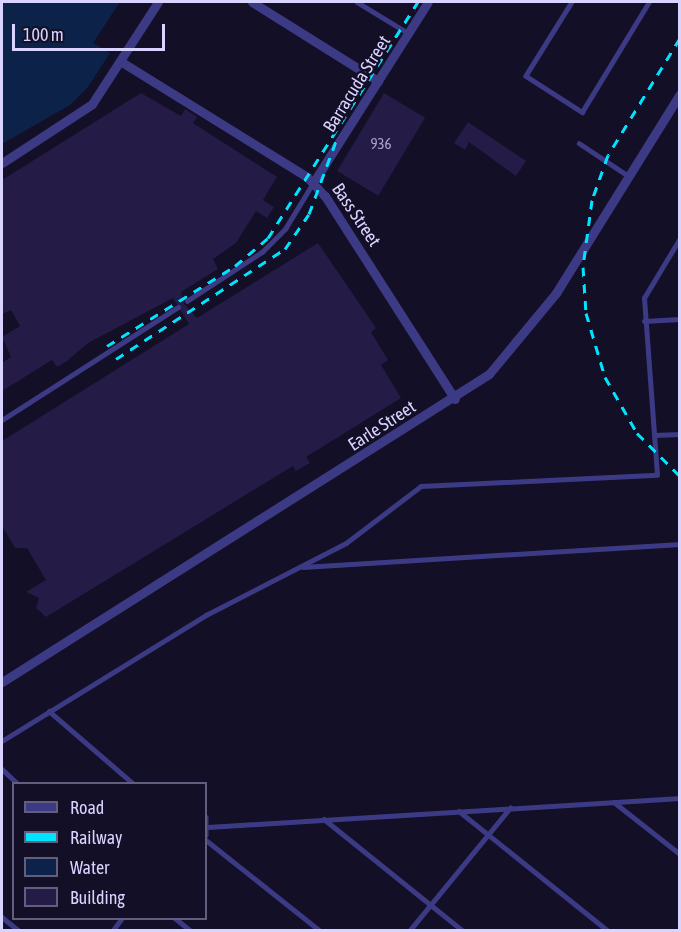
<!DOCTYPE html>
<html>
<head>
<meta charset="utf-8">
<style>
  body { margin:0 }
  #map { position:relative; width:681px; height:932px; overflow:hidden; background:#130f26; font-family:"Asap Condensed",sans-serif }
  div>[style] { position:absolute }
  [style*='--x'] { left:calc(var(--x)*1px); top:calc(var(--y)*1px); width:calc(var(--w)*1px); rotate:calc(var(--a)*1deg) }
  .water>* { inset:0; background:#0c2248 }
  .building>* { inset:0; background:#241b47; transform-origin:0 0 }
  .service>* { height:4.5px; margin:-2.25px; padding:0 2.25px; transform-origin:2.25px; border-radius:2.25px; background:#3d3a85 }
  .minor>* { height:9px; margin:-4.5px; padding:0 4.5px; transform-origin:4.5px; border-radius:4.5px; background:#3d3a85 }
  .rail>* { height:3px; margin-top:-1.5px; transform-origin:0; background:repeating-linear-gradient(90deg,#00e5ff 0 9px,transparent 0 17px) }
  span { translate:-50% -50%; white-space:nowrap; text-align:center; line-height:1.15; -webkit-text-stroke:5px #130f26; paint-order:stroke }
  .number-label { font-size:15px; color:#aca6d1 }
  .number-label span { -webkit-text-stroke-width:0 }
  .street-label { font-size:18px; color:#d9d4ff }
  .frame { position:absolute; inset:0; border:3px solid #d9d4ff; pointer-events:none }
  .legend { position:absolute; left:12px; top:782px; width:195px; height:138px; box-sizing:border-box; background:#130f26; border:2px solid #625e7d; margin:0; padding:8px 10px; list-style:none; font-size:18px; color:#d9d4ff }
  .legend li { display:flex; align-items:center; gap:12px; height:30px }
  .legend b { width:30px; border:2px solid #625e7d }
  .scale { position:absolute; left:12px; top:24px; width:153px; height:27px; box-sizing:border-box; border:3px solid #d9d4ff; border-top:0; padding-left:8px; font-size:18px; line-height:21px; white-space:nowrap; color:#d9d4ff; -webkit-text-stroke:4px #130f26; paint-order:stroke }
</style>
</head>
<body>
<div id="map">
  <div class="water">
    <i style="clip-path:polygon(2px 2px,120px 2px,93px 43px,110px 53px,88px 87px,70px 105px,2px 144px)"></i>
  </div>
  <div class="building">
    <i style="clip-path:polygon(141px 93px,181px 116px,185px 109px,197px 117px,193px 123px,277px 177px,263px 200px,274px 207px,267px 218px,256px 211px,236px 243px,213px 259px,218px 269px,181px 292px,184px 304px,197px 318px,318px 243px,376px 328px,371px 332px,388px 360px,381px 365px,401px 398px,306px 457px,310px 463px,296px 471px,293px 466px,46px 617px,36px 608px,39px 598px,26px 592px,46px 580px,27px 548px,15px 548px,2px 526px,2px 441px,189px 324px,173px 298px,88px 343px,67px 361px,57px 367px,52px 360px,2px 391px,2px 363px,11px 357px,2px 337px,20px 326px,11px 310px,2px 314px,2px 180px)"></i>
    <i style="left:384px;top:93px;width:48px;height:91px;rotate:31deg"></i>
    <i style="clip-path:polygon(468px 122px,526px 161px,516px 176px,469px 142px,465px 150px,454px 143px)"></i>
  </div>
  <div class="service">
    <i style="--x:357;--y:2;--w:60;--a:31.3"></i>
    <i style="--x:572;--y:2;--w:87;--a:121.9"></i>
    <i style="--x:526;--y:76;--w:67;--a:32.7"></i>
    <i style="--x:582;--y:112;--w:129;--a:-58.7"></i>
    <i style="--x:579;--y:143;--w:58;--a:33.7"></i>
    <i style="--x:187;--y:301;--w:90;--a:-33.2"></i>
    <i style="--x:262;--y:252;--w:33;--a:-45"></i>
    <i style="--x:285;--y:229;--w:54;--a:-58.7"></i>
    <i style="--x:644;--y:321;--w:36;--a:-3"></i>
    <i style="--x:2;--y:420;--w:209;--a:-32.7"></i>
    <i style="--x:654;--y:435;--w:26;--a:-2"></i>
    <i style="--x:303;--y:567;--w:378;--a:-3.5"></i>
    <i style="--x:49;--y:711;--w:112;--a:40.7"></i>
    <i style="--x:2;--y:741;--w:240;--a:-31.7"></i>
    <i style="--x:206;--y:615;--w:157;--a:-27.2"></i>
    <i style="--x:346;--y:543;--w:94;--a:-37.2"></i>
    <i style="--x:421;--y:486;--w:236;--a:-2.7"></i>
    <i style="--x:657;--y:475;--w:177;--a:-94.2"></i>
    <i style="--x:644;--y:298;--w:70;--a:-59"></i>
    <i style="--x:2;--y:769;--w:22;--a:43"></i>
    <i style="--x:614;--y:802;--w:84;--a:38.2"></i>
    <i style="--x:459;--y:811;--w:190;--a:38.8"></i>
    <i style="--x:206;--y:817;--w:18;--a:90"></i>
    <i style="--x:324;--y:819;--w:177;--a:38.8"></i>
    <i style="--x:208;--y:827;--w:473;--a:-3.5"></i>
    <i style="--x:206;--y:840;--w:144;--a:38.5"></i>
    <i style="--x:2;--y:917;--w:21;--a:39"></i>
    <i style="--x:175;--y:918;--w:19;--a:39"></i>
    <i style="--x:113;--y:930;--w:15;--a:-53"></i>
    <i style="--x:410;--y:930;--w:158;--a:-50.7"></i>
  </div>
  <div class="minor">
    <i style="--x:252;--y:2;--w:149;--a:32.1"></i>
    <i style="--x:120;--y:61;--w:220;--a:31.8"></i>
    <i style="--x:307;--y:177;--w:26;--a:47"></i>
    <i style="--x:325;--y:196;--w:241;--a:57.4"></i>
    <i style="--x:2;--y:163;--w:108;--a:-33.2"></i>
    <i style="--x:92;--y:104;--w:121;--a:-57.1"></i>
    <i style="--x:313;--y:183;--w:214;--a:-57.6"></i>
    <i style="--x:2;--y:682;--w:576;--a:-32.31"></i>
    <i style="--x:489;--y:374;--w:105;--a:-50.4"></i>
    <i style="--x:556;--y:293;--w:234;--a:-58.1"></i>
  </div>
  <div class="rail">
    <i style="--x:680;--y:38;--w:137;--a:121.6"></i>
    <i style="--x:608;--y:155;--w:48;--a:109.6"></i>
    <i style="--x:592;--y:200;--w:68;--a:97.7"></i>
    <i style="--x:583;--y:267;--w:46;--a:86.3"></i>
    <i style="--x:586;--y:313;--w:67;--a:73.5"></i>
    <i style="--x:605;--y:377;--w:64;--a:60.3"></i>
    <i style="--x:637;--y:433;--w:61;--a:45"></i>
    <i style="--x:107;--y:346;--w:151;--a:-32"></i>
    <i style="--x:235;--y:266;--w:43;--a:-40.3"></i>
    <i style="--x:268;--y:238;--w:280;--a:-57.6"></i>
    <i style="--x:116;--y:359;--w:202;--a:-33.1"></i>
    <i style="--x:285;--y:249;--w:42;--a:-55.6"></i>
    <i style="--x:309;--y:214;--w:78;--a:-69.7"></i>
  </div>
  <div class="number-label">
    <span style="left:381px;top:144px">936</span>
  </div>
  <div class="street-label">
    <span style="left:357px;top:84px;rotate:-58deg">Barracuda Street</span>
    <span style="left:356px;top:215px;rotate:56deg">Bass Street</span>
    <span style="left:382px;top:426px;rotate:-33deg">Earle Street</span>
  </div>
  <div class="frame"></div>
  <ul class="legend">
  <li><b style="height:8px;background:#3d3a85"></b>Road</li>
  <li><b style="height:8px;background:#00e5ff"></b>Railway</li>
  <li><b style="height:16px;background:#0c2248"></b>Water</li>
  <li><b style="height:16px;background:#241b47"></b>Building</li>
  </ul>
  <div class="scale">100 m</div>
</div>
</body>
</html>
